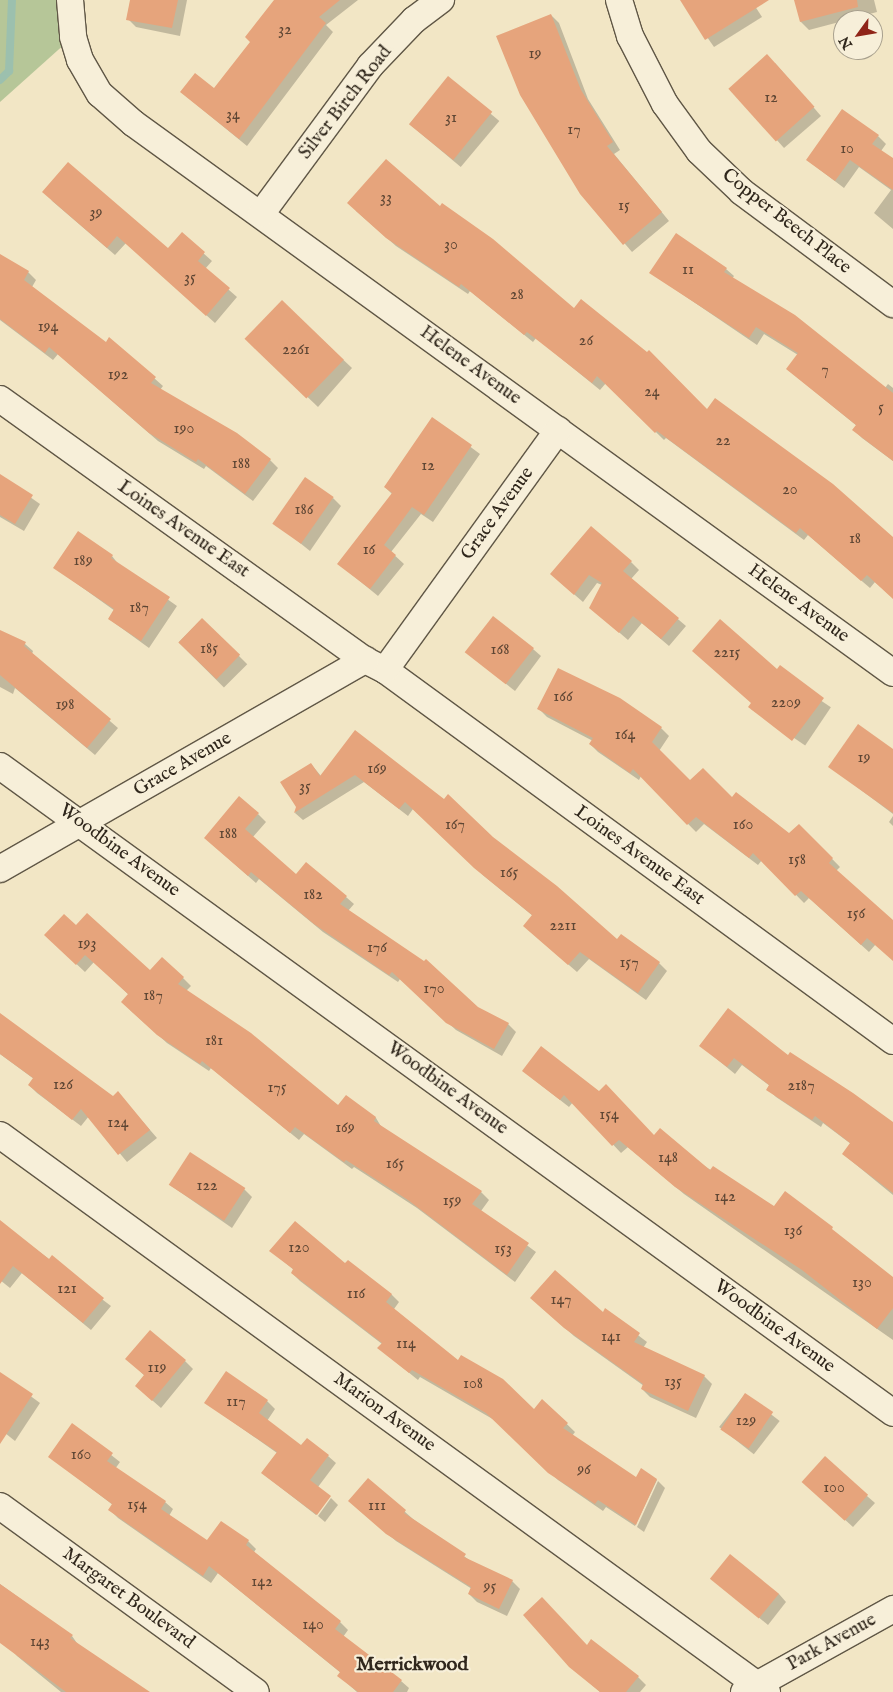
<!DOCTYPE html>
<html>
<head>
<meta charset="utf-8">
<style>
  body { margin:0 }
  #map { position:relative; width:893px; height:1692px; overflow:hidden; background:#f2e6c5; font-family:"IM FELL English",serif }
  div>[style] { position:absolute }
  [style*='--x'] { left:calc(var(--x)*1px); top:calc(var(--y)*1px); width:calc(var(--w)*1px); rotate:calc(var(--a)*1deg) }
  .green>* { inset:0; background:#b6c698 }
  .shadow>* { inset:0; background:#0003; transform-origin:0 0 }
  .stream>* { height:8px; margin:-4px; padding:0 4px; transform-origin:4px; border-radius:4px; background:#9cc0ae }
  .building>* { inset:0; background:#e6a47c; transform-origin:0 0 }
  .roads { filter:drop-shadow(1px 0 #605746) drop-shadow(-1px 0 #605746) drop-shadow(0 1px #605746) drop-shadow(0 -1px #605746) }
  .minor>* { height:26px; margin:-13px; padding:0 13px; transform-origin:13px; border-radius:13px; background:#f7efd9 }
  span { translate:-50% -50%; white-space:nowrap; text-align:center; line-height:1.15; -webkit-text-stroke:4.5px #f7efd9; paint-order:stroke }
  .number-label { font-size:16px; color:#5e4634 }
  .number-label span { -webkit-text-stroke-width:0 }
  .street-label { font-size:19px; color:#30271c }
  .neighbourhood-label { font-size:20px; color:#30271c; font-weight:700 }
  .north { position:absolute; left:833px; top:10px; width:50px; height:50px; box-sizing:border-box; background:#f7efd9; border:1px solid #a79f8d; border-radius:50%; rotate:238deg; font-size:14px; font-weight:700; line-height:20px; text-align:center; color:#30271c }
  .north::after { content:''; display:block; margin:auto; width:18px; height:22px; background:#8f2418; clip-path:polygon(50% 0,100% 100%,50% 72%,0 100%) }
</style>
</head>
<body>
<div id="map">
  <div class="green">
    <i style="clip-path:polygon(0 0,62px 0,67px 42px,0 102px)"></i>
  </div>
  <div class="shadow">
    <i style="clip-path:polygon(131px 0,187px 0,180px 36px,136px 27px,128px 19px)"></i>
    <i style="clip-path:polygon(276px 0,358px 0,326px 25px,333px 32px,247px 146px,181px 92px,214px 90px,252px 43px)"></i>
    <i style="clip-path:polygon(690px 0,751px 0,762px 17px,714px 47px,684px 4px)"></i>
    <i style="clip-path:polygon(795px 0,874px 0,877px 12px,809px 30px,801px 22px)"></i>
    <i style="clip-path:polygon(551px 15px,559px 23px,588px 99px,620px 150px,614px 154px,669px 221px,632px 252px,581px 193px)"></i>
    <i style="clip-path:polygon(775px 63px,821px 116px,784px 148px,730px 88px)"></i>
    <i style="left:448px;top:78px;width:67px;height:60px;rotate:40deg"></i>
    <i style="clip-path:polygon(878px 136px,886px 144px,881px 151px,893px 160px,893px 229px,874px 213px,891px 190px,859px 167px,844px 188px,807px 160px)"></i>
    <i style="clip-path:polygon(51px 200px,168px 250px,182px 234px,212px 261px,205px 269px,237px 297px,215px 323px,126px 243px,115px 255px)"></i>
    <i style="clip-path:polygon(440px 208px,707px 411px,893px 538px,893px 598px,875px 582px,870px 588px,808px 535px,804px 540px,666px 438px,664px 440px,606px 383px,600px 390px,536px 338px,533px 342px,470px 291px,468px 294px,396px 246px,356px 211px)"></i>
    <i style="clip-path:polygon(0 256px,28px 272px,36px 280px,32px 287px,106px 343px,110px 339px,163px 386px,160px 390px,270px 460px,278px 468px,253px 501px,206px 466px,204px 469px,158px 441px,58px 354px,53px 360px,0 320px)"></i>
    <i style="clip-path:polygon(726px 269px,734px 276px,732px 279px,885px 388px,888px 384px,893px 388px,893px 461px,862px 438px,854px 430px,857px 426px,787px 369px,798px 355px,764px 334px,757px 345px,651px 273px)"></i>
    <i style="clip-path:polygon(282px 302px,352px 368px,318px 407px,255px 347px)"></i>
    <i style="clip-path:polygon(433px 419px,480px 454px,433px 522px,421px 514px,391px 552px,404px 564px,378px 596px,339px 564px,393px 495px,385px 487px)"></i>
    <i style="clip-path:polygon(0 476px,40px 504px,24px 531px,0 517px)"></i>
    <i style="clip-path:polygon(333px 498px,341px 506px,310px 551px,275px 523px)"></i>
    <i style="clip-path:polygon(112px 556px,119px 565px,177px 606px,149px 648px,109px 619px,115px 611px,55px 568px)"></i>
    <i style="clip-path:polygon(631px 562px,639px 570px,631px 579px,686px 626px,669px 646px,642px 623px,628px 640px,599px 615px,602px 585px,597px 583px,583px 602px,560px 582px)"></i>
    <i style="left:202px;top:619px;width:64px;height:33px;rotate:45deg"></i>
    <i style="clip-path:polygon(0 631px,25px 644px,33px 651px,32px 654px,118px 728px,95px 755px,15px 688px,13px 694px,0 687px)"></i>
    <i style="clip-path:polygon(533px 649px,541px 656px,515px 691px,467px 653px)"></i>
    <i style="left:777px;top:671px;width:65px;height:46px;rotate:34deg"></i>
    <i style="clip-path:polygon(539px 709px,661px 728px,669px 736px,659px 751px,690px 782px,732px 799px,790px 834px,799px 825px,840px 867px,836px 871px,893px 922px,893px 960px,876px 944px,869px 952px,809px 898px,804px 903px,762px 860px,758px 865px,704px 824px,696px 832px,641px 776px,639px 780px,598px 752px,590px 744px,593px 741px,547px 717px)"></i>
    <i style="clip-path:polygon(355px 732px,618px 941px,659px 963px,667px 971px,646px 1000px,589px 959px,577px 972px,532px 933px,533px 916px,484px 876px,413px 809px,408px 816px,364px 782px,303px 820px,295px 813px,311px 764px,321px 776px)"></i>
    <i style="clip-path:polygon(893px 750px,893px 814px,829px 766px)"></i>
    <i style="clip-path:polygon(258px 814px,266px 822px,252px 838px,297px 876px,346px 897px,354px 904px,348px 911px,478px 1008px,508px 1024px,516px 1032px,502px 1056px,456px 1030px,400px 979px,398px 982px,323px 932px,259px 879px,256px 883px,213px 845px)"></i>
    <i style="clip-path:polygon(893px 816px,893px 826px,889px 822px)"></i>
    <i style="clip-path:polygon(76px 927px,150px 972px,183px 978px,191px 986px,186px 991px,339px 1106px,346px 1097px,376px 1118px,382px 1128px,481px 1192px,489px 1200px,481px 1211px,536px 1252px,515px 1282px,417px 1208px,354px 1167px,352px 1169px,304px 1134px,299px 1140px,211px 1068px,209px 1071px,167px 1043px,130px 1010px,129px 995px,94px 962px,85px 972px,54px 943px)"></i>
    <i style="clip-path:polygon(0 1014px,113px 1097px,118px 1093px,157px 1138px,127px 1162px,89px 1116px,81px 1126px,37px 1093px,29px 1085px,34px 1079px,0 1054px)"></i>
    <i style="clip-path:polygon(701px 1046px,789px 1057px,893px 1124px,893px 1195px,843px 1154px,851px 1144px,823px 1123px,821px 1127px,776px 1097px,768px 1089px,770px 1086px,742px 1065px,735px 1074px)"></i>
    <i style="clip-path:polygon(532px 1078px,654px 1136px,893px 1279px,893px 1340px,684px 1194px,628px 1147px,621px 1153px,573px 1102px,569px 1107px)"></i>
    <i style="clip-path:polygon(170px 1185px,244px 1189px,252px 1197px,232px 1228px)"></i>
    <i style="clip-path:polygon(0 1222px,111px 1306px,91px 1330px,22px 1273px,10px 1288px,0 1280px)"></i>
    <i style="clip-path:polygon(271px 1251px,345px 1265px,391px 1294px,399px 1302px,394px 1309px,458px 1362px,534px 1411px,543px 1401px,575px 1432px,572px 1436px,636px 1478px,642px 1470px,657px 1480px,635px 1526px,606px 1507px,603px 1511px,558px 1480px,496px 1421px,420px 1377px,418px 1380px,387px 1355px,382px 1344px,300px 1281px,292px 1273px,294px 1270px)"></i>
    <i style="clip-path:polygon(540px 1306px,603px 1313px,605px 1310px,647px 1342px,643px 1348px,704px 1376px,712px 1384px,696px 1418px,650px 1397px,642px 1389px,644px 1386px,574px 1336px)"></i>
    <i style="clip-path:polygon(127px 1359px,185px 1361px,193px 1369px,161px 1408px,145px 1394px,145px 1376px)"></i>
    <i style="clip-path:polygon(2px 1375px,40px 1403px,15px 1441px,0 1429px)"></i>
    <i style="left:745px;top:1394px;width:44px;height:42px;rotate:38deg"></i>
    <i style="clip-path:polygon(267px 1401px,275px 1409px,267px 1421px,302px 1447px,328px 1456px,336px 1463px,318px 1487px,330px 1496px,316px 1515px,262px 1473px,277px 1453px,206px 1403px)"></i>
    <i style="clip-path:polygon(73px 1425px,120px 1462px,115px 1469px,165px 1502px,173px 1509px,169px 1516px,207px 1542px,248px 1541px,256px 1549px,254px 1552px,340px 1622px,348px 1630px,343px 1637px,401px 1681px,409px 1688px,407px 1692px,357px 1692px,339px 1676px,341px 1673px,218px 1573px,211px 1583px,118px 1518px,110px 1510px,113px 1505px,50px 1457px)"></i>
    <i style="clip-path:polygon(368px 1479px,413px 1519px,472px 1562px,512px 1581px,520px 1589px,507px 1616px,477px 1602px,469px 1594px,472px 1589px,396px 1541px,358px 1509px)"></i>
    <i style="clip-path:polygon(658px 1481px,665px 1488px,644px 1532px,637px 1527px)"></i>
    <i style="clip-path:polygon(811px 1489px,867px 1496px,875px 1503px,853px 1527px)"></i>
    <i style="clip-path:polygon(331px 1498px,338px 1505px,325px 1522px,318px 1516px)"></i>
    <i style="clip-path:polygon(712px 1579px,779px 1594px,786px 1602px,768px 1625px)"></i>
    <i style="clip-path:polygon(0 1584px,72px 1636px,79px 1646px,138px 1692px,61px 1692px,17px 1656px,0 1636px)"></i>
    <i style="clip-path:polygon(587px 1646px,638px 1677px,646px 1685px,640px 1692px,600px 1692px,570px 1666px)"></i>
  </div>
  <div class="stream">
    <i style="--x:0;--y:80;--w:13;--a:-45"></i>
    <i style="--x:9;--y:71;--w:71;--a:-87.6"></i>
  </div>
  <div class="building">
    <i style="clip-path:polygon(130px 0,178px 0,172px 28px,126px 20px)"></i>
    <i style="clip-path:polygon(274px 0,340px 0,319px 17px,326px 23px,239px 139px,180px 92px,195px 73px,214px 88px,250px 42px,245px 37px)"></i>
    <i style="clip-path:polygon(680px 0,769px 0,705px 40px)"></i>
    <i style="clip-path:polygon(794px 0,857px 0,858px 7px,800px 22px)"></i>
    <i style="clip-path:polygon(551px 14px,581px 90px,613px 142px,607px 146px,662px 212px,623px 245px,580px 194px,520px 95px,496px 36px)"></i>
    <i style="left:767px;top:54px;width:71px;height:52px;rotate:48deg"></i>
    <i style="left:448px;top:76px;width:57px;height:62px;rotate:39deg"></i>
    <i style="clip-path:polygon(842px 109px,879px 135px,872px 144px,893px 158px,893px 190px,850px 160px,835px 181px,806px 160px)"></i>
    <i style="clip-path:polygon(386px 159px,440px 206px,442px 203px,493px 239px,574px 308px,581px 299px,647px 352px,649px 350px,707px 409px,715px 398px,833px 484px,893px 537px,893px 599px,867px 575px,861px 581px,800px 528px,796px 533px,657px 431px,655px 433px,597px 376px,592px 383px,527px 332px,524px 335px,461px 284px,459px 287px,386px 238px,347px 203px)"></i>
    <i style="clip-path:polygon(68px 162px,168px 248px,182px 232px,205px 252px,198px 261px,230px 288px,206px 316px,117px 236px,107px 248px,42px 192px)"></i>
    <i style="clip-path:polygon(676px 233px,727px 268px,724px 272px,795px 315px,893px 393px,893px 461px,852px 430px,856px 425px,786px 369px,798px 353px,756px 327px,749px 338px,649px 273px)"></i>
    <i style="clip-path:polygon(0 254px,29px 271px,24px 280px,106px 342px,109px 337px,156px 377px,151px 383px,237px 433px,271px 459px,245px 494px,198px 459px,196px 462px,149px 433px,49px 347px,45px 353px,0 319px)"></i>
    <i style="left:282px;top:300px;width:86px;height:54px;rotate:44deg"></i>
    <i style="clip-path:polygon(432px 417px,472px 445px,424px 515px,412px 507px,384px 545px,396px 555px,370px 589px,337px 564px,392px 493px,384px 487px)"></i>
    <i style="clip-path:polygon(0 474px,33px 495px,15px 524px,0 515px)"></i>
    <i style="left:305px;top:477px;width:35px;height:57px;rotate:35deg"></i>
    <i style="clip-path:polygon(591px 526px,632px 561px,623px 571px,679px 618px,661px 639px,633px 616px,619px 633px,589px 608px,602px 583px,589px 575px,574px 595px,550px 574px)"></i>
    <i style="clip-path:polygon(78px 531px,113px 555px,111px 558px,170px 597px,141px 641px,108px 619px,114px 609px,53px 568px)"></i>
    <i style="left:493px;top:616px;width:52px;height:46px;rotate:38deg"></i>
    <i style="left:202px;top:618px;width:53px;height:34px;rotate:44deg"></i>
    <i style="clip-path:polygon(720px 619px,777px 669px,780px 665px,824px 698px,792px 741px,748px 707px,751px 703px,692px 651px)"></i>
    <i style="clip-path:polygon(0 630px,26px 642px,24px 646px,111px 719px,87px 748px,0 675px)"></i>
    <i style="clip-path:polygon(558px 668px,620px 698px,662px 727px,652px 742px,690px 780px,703px 768px,732px 797px,736px 792px,789px 833px,799px 824px,833px 858px,829px 863px,893px 920px,893px 961px,867px 938px,861px 945px,801px 891px,795px 896px,753px 853px,749px 858px,696px 817px,687px 825px,633px 769px,630px 773px,589px 744px,593px 738px,537px 709px)"></i>
    <i style="clip-path:polygon(858px 724px,893px 749px,893px 813px,828px 767px)"></i>
    <i style="clip-path:polygon(355px 730px,444px 799px,448px 794px,493px 837px,557px 886px,617px 939px,621px 934px,660px 962px,638px 993px,580px 952px,568px 965px,523px 926px,532px 915px,474px 868px,405px 802px,399px 809px,355px 775px,294px 813px,296px 807px,280px 782px,311px 763px,320px 776px)"></i>
    <i style="clip-path:polygon(239px 796px,259px 813px,245px 829px,296px 874px,306px 862px,347px 896px,340px 904px,424px 961px,426px 959px,478px 1007px,509px 1023px,494px 1049px,446px 1023px,392px 972px,389px 975px,314px 924px,251px 872px,248px 876px,204px 838px)"></i>
    <i style="clip-path:polygon(87px 913px,150px 970px,162px 957px,184px 977px,178px 984px,251px 1033px,338px 1105px,346px 1095px,376px 1117px,374px 1121px,482px 1191px,472px 1204px,529px 1243px,507px 1275px,408px 1200px,346px 1160px,344px 1162px,295px 1127px,290px 1133px,202px 1061px,200px 1064px,157px 1035px,121px 1002px,128px 994px,85px 955px,76px 965px,44px 935px,64px 914px,76px 925px)"></i>
    <i style="clip-path:polygon(728px 1008px,788px 1055px,790px 1052px,853px 1093px,893px 1122px,893px 1193px,842px 1154px,850px 1143px,815px 1116px,812px 1120px,766px 1090px,769px 1085px,734px 1058px,727px 1067px,699px 1046px)"></i>
    <i style="clip-path:polygon(0 1013px,113px 1096px,118px 1091px,150px 1130px,118px 1155px,81px 1109px,72px 1120px,28px 1085px,33px 1078px,0 1054px)"></i>
    <i style="clip-path:polygon(541px 1046px,599px 1091px,606px 1084px,654px 1135px,660px 1128px,710px 1170px,713px 1166px,774px 1206px,785px 1191px,833px 1227px,832px 1229px,893px 1277px,893px 1308px,877px 1329px,802px 1270px,675px 1187px,619px 1140px,612px 1146px,564px 1095px,560px 1100px,522px 1071px)"></i>
    <i style="left:190px;top:1152px;width:66px;height:39px;rotate:33deg"></i>
    <i style="clip-path:polygon(0 1220px,49px 1259px,52px 1255px,104px 1298px,83px 1323px,13px 1266px,0 1284px)"></i>
    <i style="clip-path:polygon(295px 1221px,345px 1263px,348px 1260px,392px 1294px,386px 1302px,458px 1360px,461px 1355px,503px 1379px,534px 1409px,542px 1399px,568px 1423px,563px 1428px,636px 1477px,641px 1468px,657px 1479px,636px 1525px,598px 1500px,595px 1504px,548px 1473px,486px 1413px,412px 1370px,409px 1373px,377px 1348px,382px 1343px,291px 1273px,293px 1269px,269px 1251px)"></i>
    <i style="clip-path:polygon(555px 1270px,603px 1312px,605px 1308px,640px 1333px,634px 1342px,705px 1375px,688px 1411px,641px 1389px,643px 1384px,564px 1328px,530px 1298px)"></i>
    <i style="clip-path:polygon(150px 1330px,186px 1360px,152px 1401px,135px 1386px,144px 1375px,125px 1359px)"></i>
    <i style="clip-path:polygon(226px 1371px,268px 1400px,259px 1413px,301px 1445px,307px 1438px,329px 1455px,310px 1480px,331px 1496px,317px 1515px,261px 1473px,277px 1452px,204px 1403px)"></i>
    <i style="clip-path:polygon(0 1372px,33px 1394px,0 1444px)"></i>
    <i style="left:745px;top:1393px;width:34px;height:44px;rotate:34deg"></i>
    <i style="clip-path:polygon(72px 1423px,113px 1453px,107px 1461px,166px 1501px,161px 1509px,207px 1540px,221px 1521px,249px 1540px,246px 1545px,341px 1621px,335px 1629px,402px 1680px,393px 1692px,358px 1692px,337px 1676px,340px 1672px,209px 1566px,203px 1576px,108px 1510px,112px 1504px,48px 1457px)"></i>
    <i style="left:825px;top:1456px;width:58px;height:35px;rotate:42deg"></i>
    <i style="clip-path:polygon(368px 1478px,406px 1510px,404px 1513px,466px 1554px,464px 1557px,513px 1580px,499px 1609px,468px 1594px,471px 1587px,386px 1534px,348px 1501px)"></i>
    <i style="left:730px;top:1554px;width:63px;height:32px;rotate:39deg"></i>
    <i style="clip-path:polygon(0 1584px,73px 1635px,70px 1638px,150px 1692px,66px 1692px,0 1643px)"></i>
    <i style="clip-path:polygon(542px 1597px,587px 1645px,591px 1639px,639px 1676px,626px 1692px,600px 1692px,569px 1667px,523px 1615px)"></i>
  </div>
  <div class="roads">
    <div class="minor">
      <i style="--x:70;--y:0;--w:37;--a:85"></i>
      <i style="--x:73;--y:37;--w:24;--a:73"></i>
      <i style="--x:80;--y:60;--w:39;--a:60"></i>
      <i style="--x:100;--y:94;--w:44;--a:41.3"></i>
      <i style="--x:133;--y:123;--w:938;--a:35.89"></i>
      <i style="--x:619;--y:0;--w:38;--a:73"></i>
      <i style="--x:630;--y:36;--w:76;--a:62.8"></i>
      <i style="--x:665;--y:104;--w:58;--a:54.1"></i>
      <i style="--x:699;--y:151;--w:59;--a:43.6"></i>
      <i style="--x:742;--y:192;--w:188;--a:36.6"></i>
      <i style="--x:261;--y:214;--w:184;--a:-53.6"></i>
      <i style="--x:370;--y:66;--w:64;--a:-46.3"></i>
      <i style="--x:414;--y:20;--w:34;--a:-37"></i>
      <i style="--x:0;--y:399;--w:449;--a:35.6"></i>
      <i style="--x:365;--y:660;--w:22;--a:27"></i>
      <i style="--x:385;--y:670;--w:629;--a:36.14"></i>
      <i style="--x:385;--y:670;--w:296;--a:-54.2"></i>
      <i style="--x:0;--y:766;--w:1103;--a:35.92"></i>
      <i style="--x:0;--y:869;--w:421;--a:-29.8"></i>
      <i style="--x:0;--y:1135;--w:948;--a:35.99"></i>
      <i style="--x:0;--y:1506;--w:316;--a:36"></i>
      <i style="--x:744;--y:1692;--w:171;--a:-29.1"></i>
    </div>
  </div>
  <div class="number-label">
    <span style="left:285px;top:30px">32</span>
    <span style="left:535px;top:54px">19</span>
    <span style="left:771px;top:98px">12</span>
    <span style="left:233px;top:115px">34</span>
    <span style="left:451px;top:118px">31</span>
    <span style="left:574px;top:130px">17</span>
    <span style="left:847px;top:149px">10</span>
    <span style="left:386px;top:198px">33</span>
    <span style="left:624px;top:206px">15</span>
    <span style="left:96px;top:213px">39</span>
    <span style="left:451px;top:245px">30</span>
    <span style="left:688px;top:270px">11</span>
    <span style="left:190px;top:278px">35</span>
    <span style="left:517px;top:295px">28</span>
    <span style="left:48px;top:327px">194</span>
    <span style="left:586px;top:341px">26</span>
    <span style="left:296px;top:350px">2261</span>
    <span style="left:825px;top:370px">7</span>
    <span style="left:118px;top:375px">192</span>
    <span style="left:652px;top:392px">24</span>
    <span style="left:881px;top:408px">5</span>
    <span style="left:184px;top:429px">190</span>
    <span style="left:723px;top:441px">22</span>
    <span style="left:241px;top:464px">188</span>
    <span style="left:428px;top:466px">12</span>
    <span style="left:790px;top:490px">20</span>
    <span style="left:304px;top:510px">186</span>
    <span style="left:855px;top:539px">18</span>
    <span style="left:369px;top:550px">16</span>
    <span style="left:83px;top:561px">189</span>
    <span style="left:139px;top:608px">187</span>
    <span style="left:209px;top:649px">185</span>
    <span style="left:500px;top:650px">168</span>
    <span style="left:727px;top:653px">2215</span>
    <span style="left:563px;top:697px">166</span>
    <span style="left:786px;top:703px">2209</span>
    <span style="left:65px;top:705px">198</span>
    <span style="left:625px;top:735px">164</span>
    <span style="left:864px;top:758px">19</span>
    <span style="left:377px;top:769px">169</span>
    <span style="left:305px;top:787px">35</span>
    <span style="left:455px;top:825px">167</span>
    <span style="left:743px;top:825px">160</span>
    <span style="left:228px;top:834px">188</span>
    <span style="left:797px;top:860px">158</span>
    <span style="left:509px;top:873px">165</span>
    <span style="left:313px;top:895px">182</span>
    <span style="left:856px;top:914px">156</span>
    <span style="left:563px;top:926px">2211</span>
    <span style="left:87px;top:944px">193</span>
    <span style="left:377px;top:948px">176</span>
    <span style="left:629px;top:963px">157</span>
    <span style="left:434px;top:989px">170</span>
    <span style="left:153px;top:996px">187</span>
    <span style="left:214px;top:1041px">181</span>
    <span style="left:63px;top:1085px">126</span>
    <span style="left:801px;top:1086px">2187</span>
    <span style="left:277px;top:1088px">175</span>
    <span style="left:609px;top:1115px">154</span>
    <span style="left:118px;top:1123px">124</span>
    <span style="left:345px;top:1128px">169</span>
    <span style="left:668px;top:1158px">148</span>
    <span style="left:395px;top:1164px">165</span>
    <span style="left:207px;top:1186px">122</span>
    <span style="left:725px;top:1197px">142</span>
    <span style="left:452px;top:1201px">159</span>
    <span style="left:793px;top:1231px">136</span>
    <span style="left:299px;top:1248px">120</span>
    <span style="left:503px;top:1249px">153</span>
    <span style="left:862px;top:1283px">130</span>
    <span style="left:67px;top:1289px">121</span>
    <span style="left:356px;top:1294px">116</span>
    <span style="left:561px;top:1300px">147</span>
    <span style="left:611px;top:1337px">141</span>
    <span style="left:406px;top:1344px">114</span>
    <span style="left:157px;top:1368px">119</span>
    <span style="left:673px;top:1382px">135</span>
    <span style="left:473px;top:1384px">108</span>
    <span style="left:236px;top:1402px">117</span>
    <span style="left:746px;top:1421px">129</span>
    <span style="left:81px;top:1455px">160</span>
    <span style="left:584px;top:1470px">96</span>
    <span style="left:834px;top:1488px">100</span>
    <span style="left:137px;top:1505px">154</span>
    <span style="left:377px;top:1506px">111</span>
    <span style="left:262px;top:1582px">142</span>
    <span style="left:490px;top:1587px">95</span>
    <span style="left:313px;top:1625px">140</span>
    <span style="left:40px;top:1642px">143</span>
  </div>
  <div class="street-label">
    <span style="left:346px;top:103px;rotate:-52deg">Silver Birch Road</span>
    <span style="left:786px;top:222px;rotate:38deg">Copper Beech Place</span>
    <span style="left:470px;top:366px;rotate:36deg">Helene Avenue</span>
    <span style="left:498px;top:514px;rotate:-54deg">Grace Avenue</span>
    <span style="left:183px;top:530px;rotate:35deg">Loines Avenue East</span>
    <span style="left:798px;top:604px;rotate:36deg">Helene Avenue</span>
    <span style="left:183px;top:765px;rotate:-30deg">Grace Avenue</span>
    <span style="left:119px;top:851px;rotate:36deg">Woodbine Avenue</span>
    <span style="left:639px;top:856px;rotate:36deg">Loines Avenue East</span>
    <span style="left:447px;top:1089px;rotate:36deg">Woodbine Avenue</span>
    <span style="left:774px;top:1327px;rotate:36deg">Woodbine Avenue</span>
    <span style="left:384px;top:1413px;rotate:36deg">Marion Avenue</span>
    <span style="left:128px;top:1599px;rotate:36deg">Margaret Boulevard</span>
    <span style="left:832px;top:1643px;rotate:-29deg">Park Avenue</span>
  </div>
  <div class="neighbourhood-label">
    <span style="left:412px;top:1664px">Merrickwood</span>
  </div>
  <div class="north">N</div>
</div>
</body>
</html>
